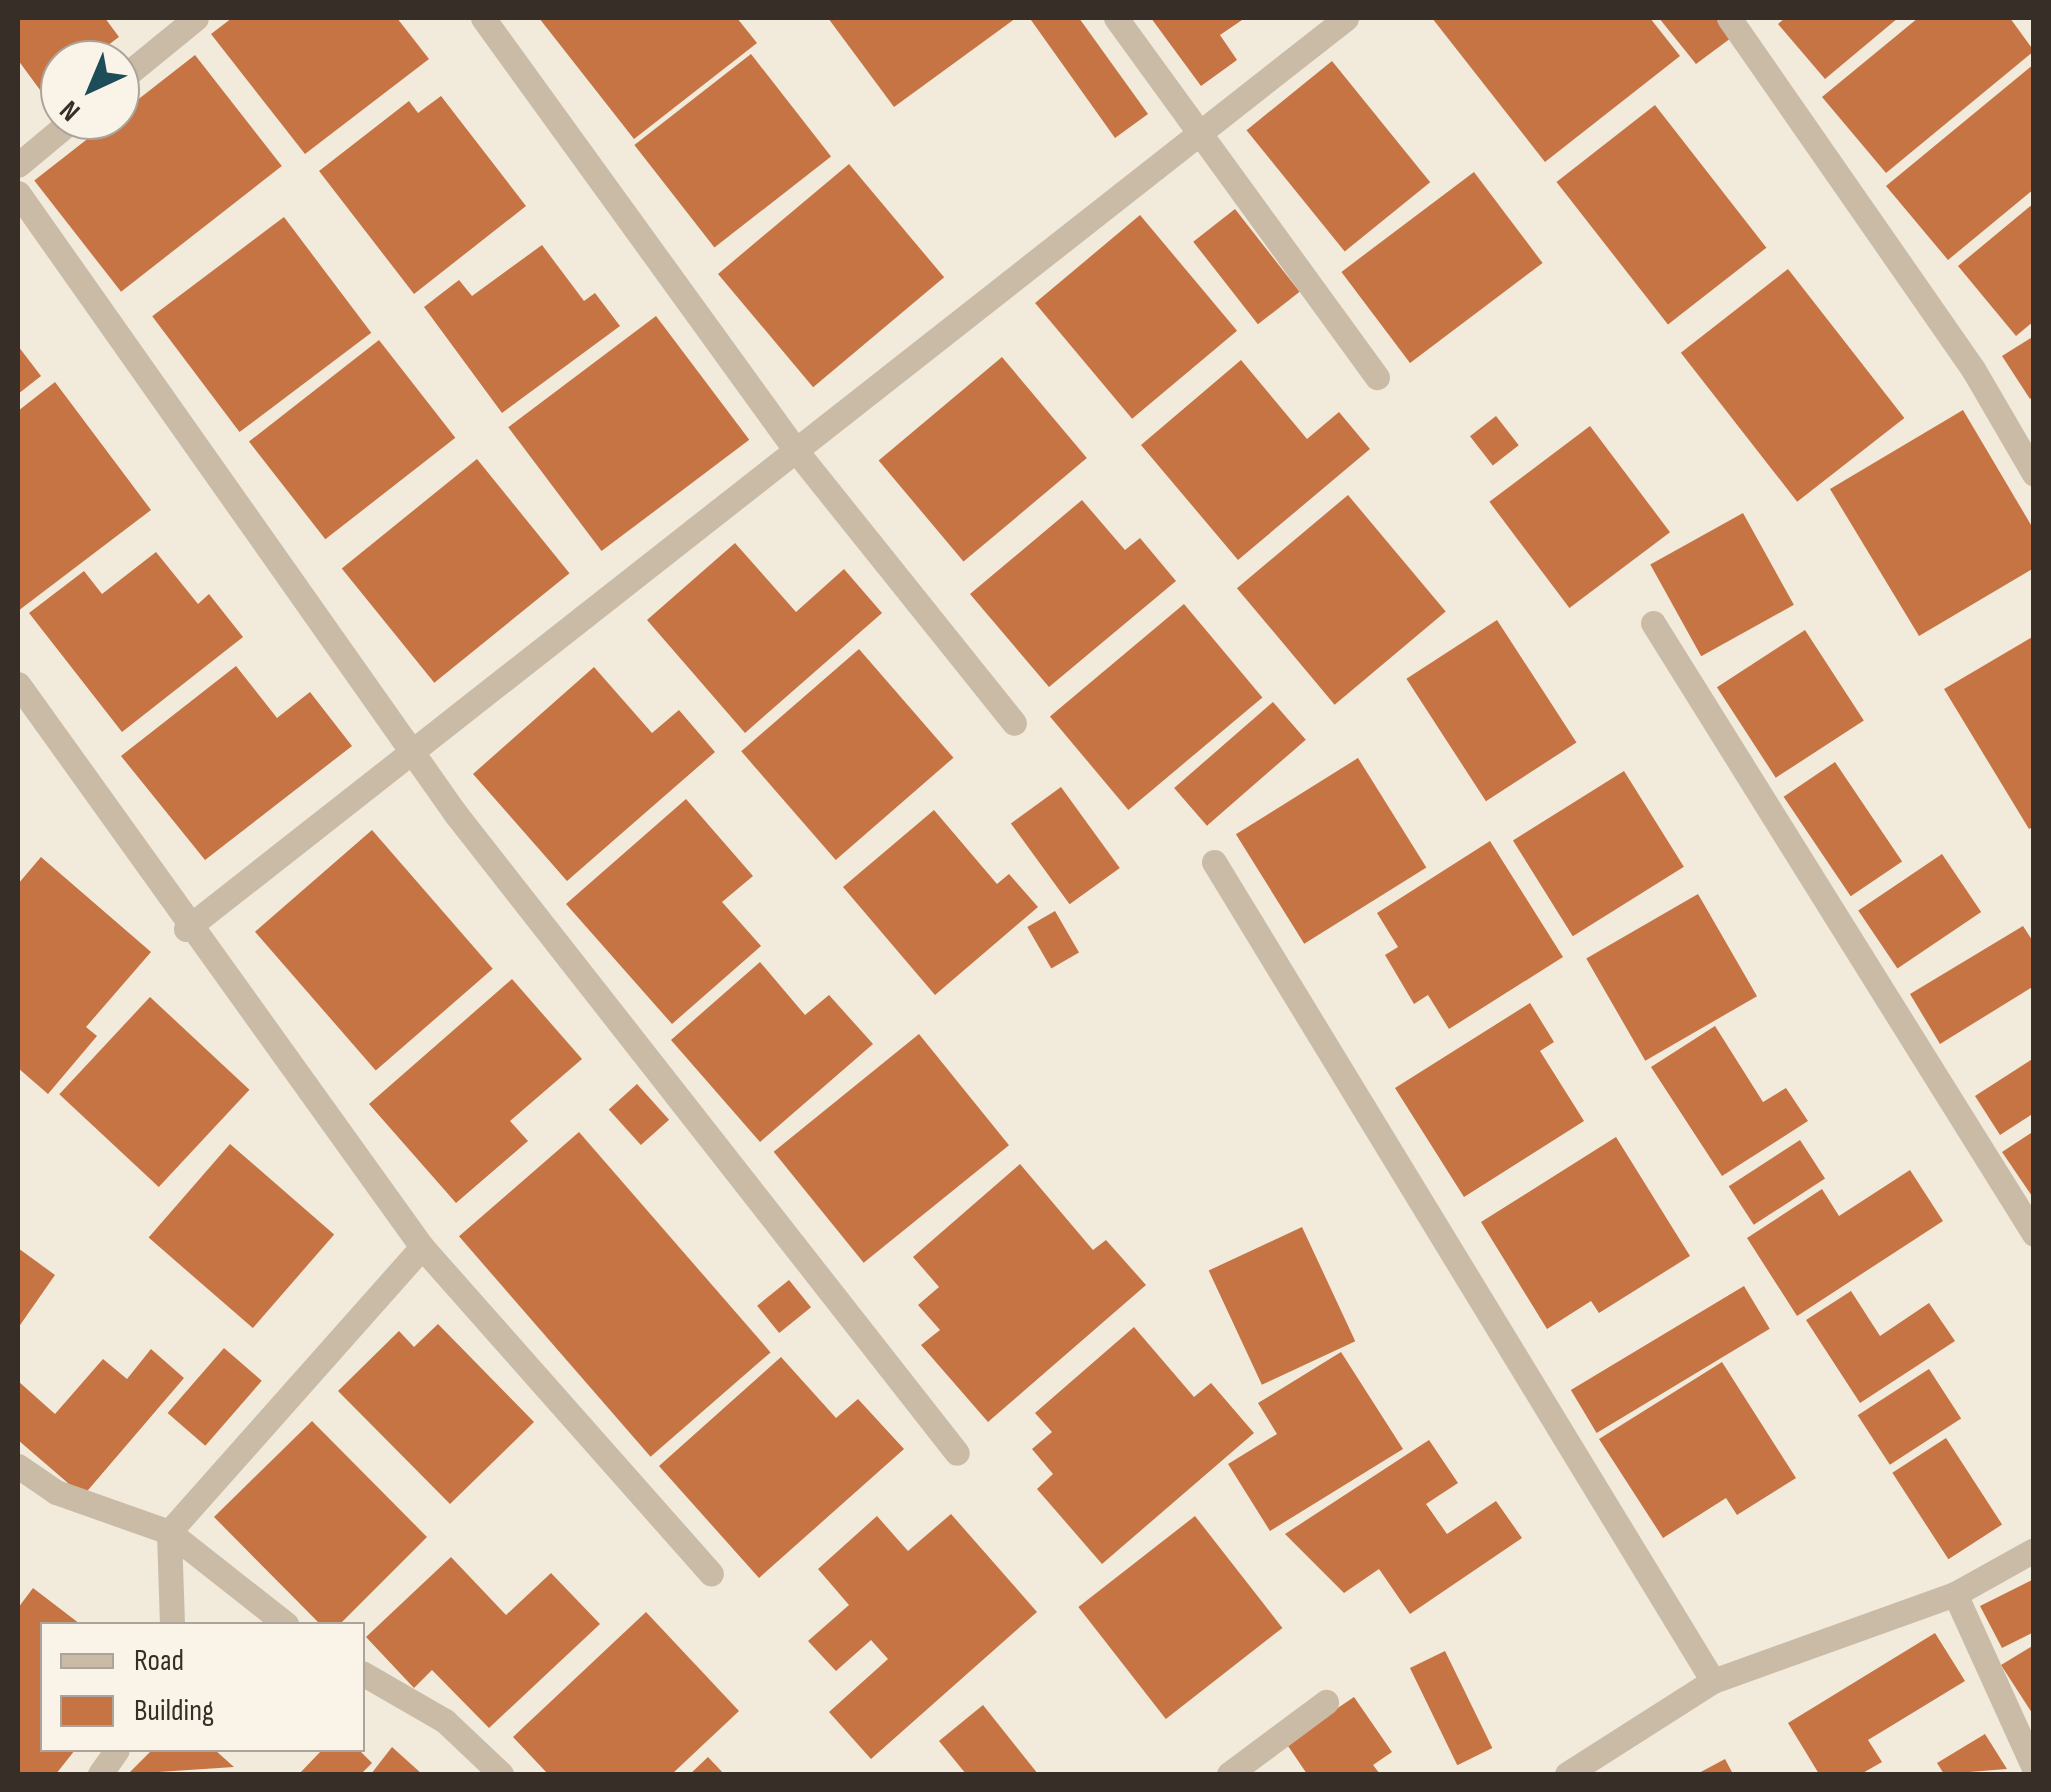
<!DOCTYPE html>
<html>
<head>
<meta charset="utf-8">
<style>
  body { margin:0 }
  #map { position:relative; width:2051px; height:1792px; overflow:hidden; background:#f2eadb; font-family:"Sofia Sans Condensed",sans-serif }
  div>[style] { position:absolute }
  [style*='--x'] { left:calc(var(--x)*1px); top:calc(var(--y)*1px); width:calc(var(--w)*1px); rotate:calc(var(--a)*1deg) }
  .building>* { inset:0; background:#c77444; transform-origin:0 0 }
  .minor>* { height:25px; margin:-12.5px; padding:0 12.5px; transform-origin:12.5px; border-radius:12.5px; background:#cabba7 }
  span { translate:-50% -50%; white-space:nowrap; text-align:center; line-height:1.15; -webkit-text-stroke:8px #faf3e8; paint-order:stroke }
  .frame { position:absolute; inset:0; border:20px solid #372e28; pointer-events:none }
  .legend { position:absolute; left:40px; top:1622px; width:325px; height:130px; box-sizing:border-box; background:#faf3e8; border:2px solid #aca49b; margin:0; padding:12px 18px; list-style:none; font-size:30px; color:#372e28 }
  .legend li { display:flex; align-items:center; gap:20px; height:50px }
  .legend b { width:50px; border:2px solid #aca49b }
  .north { position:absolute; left:40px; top:40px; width:100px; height:100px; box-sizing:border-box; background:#faf3e8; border:2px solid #aca49b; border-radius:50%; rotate:224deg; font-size:28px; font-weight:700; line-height:40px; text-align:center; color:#372e28 }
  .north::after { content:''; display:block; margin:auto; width:35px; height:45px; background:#1d4d58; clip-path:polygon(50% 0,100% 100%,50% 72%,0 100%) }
</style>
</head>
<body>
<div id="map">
  <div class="building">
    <i style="clip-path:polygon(18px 18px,105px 18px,119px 37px,88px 60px,60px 60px,60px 81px,43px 94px,18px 60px)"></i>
    <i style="clip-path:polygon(232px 18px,397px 18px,429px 59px,305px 154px,211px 34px)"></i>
    <i style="clip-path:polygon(539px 18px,737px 18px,757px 43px,634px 139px)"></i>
    <i style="clip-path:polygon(828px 18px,1016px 18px,894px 107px)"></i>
    <i style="clip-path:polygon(1079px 18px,1148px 114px,1115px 138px,1031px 20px)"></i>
    <i style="clip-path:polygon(1151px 18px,1245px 18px,1220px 35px,1237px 60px,1201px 86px)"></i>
    <i style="clip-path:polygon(1432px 18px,1650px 18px,1680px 56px,1545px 162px)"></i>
    <i style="clip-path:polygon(1659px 18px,1721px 18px,1735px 35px,1696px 64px)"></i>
    <i style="clip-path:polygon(1785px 18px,1898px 18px,1825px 79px,1778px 24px)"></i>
    <i style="clip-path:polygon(1918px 18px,2010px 18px,2034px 51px,1886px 173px,1822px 97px)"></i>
    <i style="left:751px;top:54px;width:130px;height:148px;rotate:52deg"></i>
    <i style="left:195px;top:55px;width:141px;height:204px;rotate:52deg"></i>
    <i style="left:1332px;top:61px;width:156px;height:110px;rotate:51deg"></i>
    <i style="clip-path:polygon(2034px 64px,2034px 189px,1948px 260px,1886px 186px)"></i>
    <i style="clip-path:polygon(441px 96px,526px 206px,414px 294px,319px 171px,409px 101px,418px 113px)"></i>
    <i style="left:1655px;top:105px;width:181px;height:125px;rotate:52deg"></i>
    <i style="left:849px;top:164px;width:148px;height:171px;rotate:50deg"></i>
    <i style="left:1474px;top:172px;width:114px;height:166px;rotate:53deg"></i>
    <i style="clip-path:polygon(2034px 203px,2034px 321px,2016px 336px,1958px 266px)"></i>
    <i style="left:1235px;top:209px;width:105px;height:53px;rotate:52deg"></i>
    <i style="left:1140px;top:215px;width:151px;height:137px;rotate:50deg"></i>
    <i style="left:284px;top:217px;width:145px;height:165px;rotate:53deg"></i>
    <i style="clip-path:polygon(542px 245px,584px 301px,595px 293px,620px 326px,502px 413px,424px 307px,459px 280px,472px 296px)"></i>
    <i style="left:1788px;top:269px;width:189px;height:136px;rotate:52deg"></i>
    <i style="left:656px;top:316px;width:155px;height:185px;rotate:53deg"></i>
    <i style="clip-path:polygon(2034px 336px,2034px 396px,2030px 399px,2002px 356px)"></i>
    <i style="left:379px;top:340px;width:124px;height:165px;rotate:52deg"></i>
    <i style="clip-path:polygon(18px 346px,41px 376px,18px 394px)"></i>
    <i style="left:1002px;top:357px;width:132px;height:161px;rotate:50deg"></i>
    <i style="clip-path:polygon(1241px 360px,1307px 439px,1339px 412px,1370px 449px,1238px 560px,1141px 445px)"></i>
    <i style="clip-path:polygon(55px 382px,151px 510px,18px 611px,18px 411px)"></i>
    <i style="clip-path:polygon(1963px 410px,2034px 530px,2034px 568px,1919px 636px,1830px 489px)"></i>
    <i style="left:1496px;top:416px;width:37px;height:33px;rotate:52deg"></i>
    <i style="left:1590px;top:426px;width:133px;height:126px;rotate:53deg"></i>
    <i style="left:477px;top:459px;width:147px;height:174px;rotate:51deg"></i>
    <i style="left:1348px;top:495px;width:152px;height:145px;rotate:50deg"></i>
    <i style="clip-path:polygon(1082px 500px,1125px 550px,1140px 538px,1176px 581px,1049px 687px,970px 594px)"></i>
    <i style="left:1743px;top:513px;width:105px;height:106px;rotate:61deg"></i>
    <i style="clip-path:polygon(735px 543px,796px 612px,844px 569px,882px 613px,745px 733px,647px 620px)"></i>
    <i style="clip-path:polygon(156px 552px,198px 604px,209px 594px,243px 637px,122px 732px,29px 613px,84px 571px,102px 594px)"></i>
    <i style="left:1184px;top:604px;width:122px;height:175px;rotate:50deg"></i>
    <i style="left:1497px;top:620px;width:146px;height:108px;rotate:57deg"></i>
    <i style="left:1805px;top:630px;width:108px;height:105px;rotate:57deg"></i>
    <i style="clip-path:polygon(2034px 636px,2034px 826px,2029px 829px,1944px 689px)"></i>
    <i style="left:859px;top:649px;width:144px;height:156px;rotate:49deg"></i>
    <i style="clip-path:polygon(236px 666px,277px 718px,310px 692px,352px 746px,205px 860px,121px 756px)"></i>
    <i style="clip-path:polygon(594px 667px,652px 733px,679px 710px,715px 752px,567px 881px,473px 774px)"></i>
    <i style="left:1273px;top:702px;width:50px;height:131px;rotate:49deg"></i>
    <i style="left:1358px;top:758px;width:129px;height:144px;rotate:58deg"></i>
    <i style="left:1835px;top:762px;width:120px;height:62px;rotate:56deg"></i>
    <i style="left:1624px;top:771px;width:113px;height:131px;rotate:58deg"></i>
    <i style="left:1061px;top:787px;width:100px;height:62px;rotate:54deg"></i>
    <i style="clip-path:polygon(686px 799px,753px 876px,722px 902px,761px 946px,672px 1024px,566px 904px)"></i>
    <i style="clip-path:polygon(934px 810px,997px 884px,1009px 874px,1038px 907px,935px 995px,843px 887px)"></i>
    <i style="left:372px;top:830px;width:184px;height:155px;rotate:49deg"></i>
    <i style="clip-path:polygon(1490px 841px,1563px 957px,1449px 1029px,1428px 995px,1414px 1004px,1385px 955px,1398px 947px,1377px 913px)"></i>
    <i style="left:1942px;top:854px;width:70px;height:101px;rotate:56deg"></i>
    <i style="clip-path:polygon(41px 857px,151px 952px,86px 1027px,97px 1036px,48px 1094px,18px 1068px,18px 884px)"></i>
    <i style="left:1698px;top:894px;width:118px;height:129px;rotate:60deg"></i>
    <i style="left:1055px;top:911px;width:48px;height:32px;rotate:60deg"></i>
    <i style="clip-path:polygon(2023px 926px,2034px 943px,2034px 986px,1940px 1044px,1910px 994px)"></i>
    <i style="clip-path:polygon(760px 962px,805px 1015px,829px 995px,873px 1044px,760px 1142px,671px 1040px)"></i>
    <i style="clip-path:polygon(512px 979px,582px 1059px,510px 1121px,528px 1141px,456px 1203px,369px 1104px)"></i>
    <i style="left:150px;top:997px;width:136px;height:133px;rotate:43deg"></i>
    <i style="clip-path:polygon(1530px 1003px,1554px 1042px,1540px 1051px,1584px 1121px,1464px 1197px,1395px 1088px)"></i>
    <i style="clip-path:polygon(1715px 1026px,1763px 1102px,1786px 1088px,1808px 1121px,1722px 1176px,1651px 1067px)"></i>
    <i style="left:919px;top:1034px;width:143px;height:187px;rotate:51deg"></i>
    <i style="clip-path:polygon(2034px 1058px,2034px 1113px,2000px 1135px,1975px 1096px)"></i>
    <i style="left:637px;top:1084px;width:48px;height:38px;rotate:48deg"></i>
    <i style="clip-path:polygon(2034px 1131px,2034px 1199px,2002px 1152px)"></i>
    <i style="left:579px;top:1132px;width:292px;height:159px;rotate:49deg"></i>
    <i style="clip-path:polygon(1616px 1137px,1690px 1256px,1599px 1313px,1591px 1301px,1547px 1329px,1481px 1222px)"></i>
    <i style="left:1800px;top:1140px;width:46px;height:85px;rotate:57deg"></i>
    <i style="left:230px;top:1144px;width:138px;height:124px;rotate:41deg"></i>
    <i style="clip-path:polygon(1020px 1164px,1093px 1250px,1106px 1240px,1146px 1285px,988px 1422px,921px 1345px,940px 1330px,918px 1305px,939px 1287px,913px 1257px)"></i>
    <i style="clip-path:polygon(1910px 1170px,1943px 1221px,1797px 1316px,1747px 1238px,1822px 1189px,1839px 1216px)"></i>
    <i style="left:1302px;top:1227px;width:126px;height:103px;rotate:65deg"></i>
    <i style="clip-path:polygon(18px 1248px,55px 1275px,18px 1328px)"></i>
    <i style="left:789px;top:1280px;width:35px;height:41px;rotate:51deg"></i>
    <i style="left:1744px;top:1286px;width:50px;height:202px;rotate:59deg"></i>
    <i style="clip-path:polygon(1851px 1291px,1880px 1336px,1929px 1303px,1955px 1341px,1860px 1403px,1806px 1320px)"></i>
    <i style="clip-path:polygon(438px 1324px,534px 1422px,450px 1504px,338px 1391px,399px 1331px,414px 1347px)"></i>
    <i style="clip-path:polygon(1134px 1327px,1194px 1397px,1211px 1383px,1254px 1433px,1102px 1564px,1037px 1489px,1053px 1474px,1032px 1449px,1052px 1432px,1035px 1413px)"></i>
    <i style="left:224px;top:1348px;width:50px;height:86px;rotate:41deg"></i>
    <i style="clip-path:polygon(151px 1349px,184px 1378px,83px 1496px,18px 1440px,18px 1381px,55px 1414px,103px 1359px,127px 1379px)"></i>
    <i style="clip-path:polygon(1341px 1352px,1403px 1449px,1270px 1531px,1228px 1464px,1277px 1434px,1258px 1403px)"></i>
    <i style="clip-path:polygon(781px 1357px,836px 1418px,858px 1399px,904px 1449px,759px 1578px,659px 1466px)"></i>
    <i style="clip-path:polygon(1722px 1362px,1796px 1478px,1737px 1515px,1726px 1498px,1663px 1538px,1599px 1439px)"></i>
    <i style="left:1929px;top:1369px;width:59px;height:85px;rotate:57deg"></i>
    <i style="clip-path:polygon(312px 1421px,427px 1537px,340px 1624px,320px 1624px,214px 1517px)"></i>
    <i style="left:1946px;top:1438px;width:103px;height:64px;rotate:57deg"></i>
    <i style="clip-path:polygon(1429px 1440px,1458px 1483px,1426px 1504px,1447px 1534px,1496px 1501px,1522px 1538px,1410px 1614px,1379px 1569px,1344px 1593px,1285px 1534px)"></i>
    <i style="clip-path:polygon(951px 1514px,1037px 1612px,871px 1759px,829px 1712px,888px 1659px,871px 1640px,836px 1671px,808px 1641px,849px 1605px,818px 1569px,877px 1516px,908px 1551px)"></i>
    <i style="left:1195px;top:1516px;width:142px;height:148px;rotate:52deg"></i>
    <i style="clip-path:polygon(451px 1557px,506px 1615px,551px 1573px,600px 1624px,489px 1728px,432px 1670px,414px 1688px,366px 1637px)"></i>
    <i style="clip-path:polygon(2034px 1579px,2034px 1632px,2002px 1648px,1980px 1606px)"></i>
    <i style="clip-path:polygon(33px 1588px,80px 1624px,42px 1624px,42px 1750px,75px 1750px,56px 1774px,18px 1774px,18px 1608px)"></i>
    <i style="clip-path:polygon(646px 1612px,739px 1711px,672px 1774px,548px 1774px,513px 1737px)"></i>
    <i style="clip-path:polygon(1935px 1633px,1965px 1681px,1868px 1740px,1882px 1762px,1861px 1774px,1819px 1774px,1788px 1723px)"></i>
    <i style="clip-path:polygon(2034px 1645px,2034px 1716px,2001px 1665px)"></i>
    <i style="left:1445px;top:1651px;width:108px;height:39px;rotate:64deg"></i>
    <i style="clip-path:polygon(1354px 1697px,1392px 1752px,1373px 1765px,1380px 1774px,1307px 1774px,1286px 1743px)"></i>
    <i style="clip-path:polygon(983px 1705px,1038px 1774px,966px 1774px,939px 1741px)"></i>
    <i style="clip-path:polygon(1985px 1734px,2007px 1769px,1944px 1774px,1937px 1763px)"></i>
    <i style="clip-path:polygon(392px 1747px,422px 1774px,371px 1774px)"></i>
    <i style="clip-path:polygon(152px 1750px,215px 1750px,234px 1767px,128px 1774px)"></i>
    <i style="clip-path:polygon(322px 1750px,359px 1750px,372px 1763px,361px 1774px,299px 1774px)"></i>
    <i style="clip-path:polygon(708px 1757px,724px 1774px,690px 1774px)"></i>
    <i style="clip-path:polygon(1725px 1759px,1733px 1774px,1697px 1774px)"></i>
  </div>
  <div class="minor">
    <i style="--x:483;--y:18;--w:536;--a:54.11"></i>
    <i style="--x:797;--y:452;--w:347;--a:51.3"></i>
    <i style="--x:1116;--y:18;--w:444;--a:54"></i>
    <i style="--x:1729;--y:18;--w:427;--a:55.2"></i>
    <i style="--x:1973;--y:369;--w:121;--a:59.8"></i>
    <i style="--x:120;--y:80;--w:98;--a:-39.2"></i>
    <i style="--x:18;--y:165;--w:70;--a:-39.8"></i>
    <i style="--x:18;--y:193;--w:759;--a:54.82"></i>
    <i style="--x:455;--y:813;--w:813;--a:51.89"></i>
    <i style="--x:1653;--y:623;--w:720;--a:58.05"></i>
    <i style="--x:18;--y:684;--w:693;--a:54.34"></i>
    <i style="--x:422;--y:1247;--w:436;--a:48.5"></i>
    <i style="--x:1214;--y:862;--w:959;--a:58.65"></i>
    <i style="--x:186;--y:929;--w:1475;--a:-38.14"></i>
    <i style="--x:18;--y:1466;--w:46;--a:34.4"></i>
    <i style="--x:56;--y:1492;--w:120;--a:19.5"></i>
    <i style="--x:169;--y:1532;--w:149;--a:38.2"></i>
    <i style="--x:1955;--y:1594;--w:191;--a:65.6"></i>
    <i style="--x:172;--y:1624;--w:92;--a:-91.9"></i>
    <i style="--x:169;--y:1532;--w:381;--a:-48.4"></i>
    <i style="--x:362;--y:1673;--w:96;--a:30"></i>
    <i style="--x:445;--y:1721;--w:77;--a:43.4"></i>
    <i style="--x:100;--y:1774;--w:29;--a:-55"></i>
    <i style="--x:1229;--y:1774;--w:121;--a:-36.6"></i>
    <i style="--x:1567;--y:1774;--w:173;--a:-32.5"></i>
    <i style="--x:1713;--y:1681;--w:257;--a:-19.8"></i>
    <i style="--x:1955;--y:1594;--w:90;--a:-29.1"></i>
  </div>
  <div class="frame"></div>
  <ul class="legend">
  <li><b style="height:12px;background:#cabba7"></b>Road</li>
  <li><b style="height:28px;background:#c77444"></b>Building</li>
  </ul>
  <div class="north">N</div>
</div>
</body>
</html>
